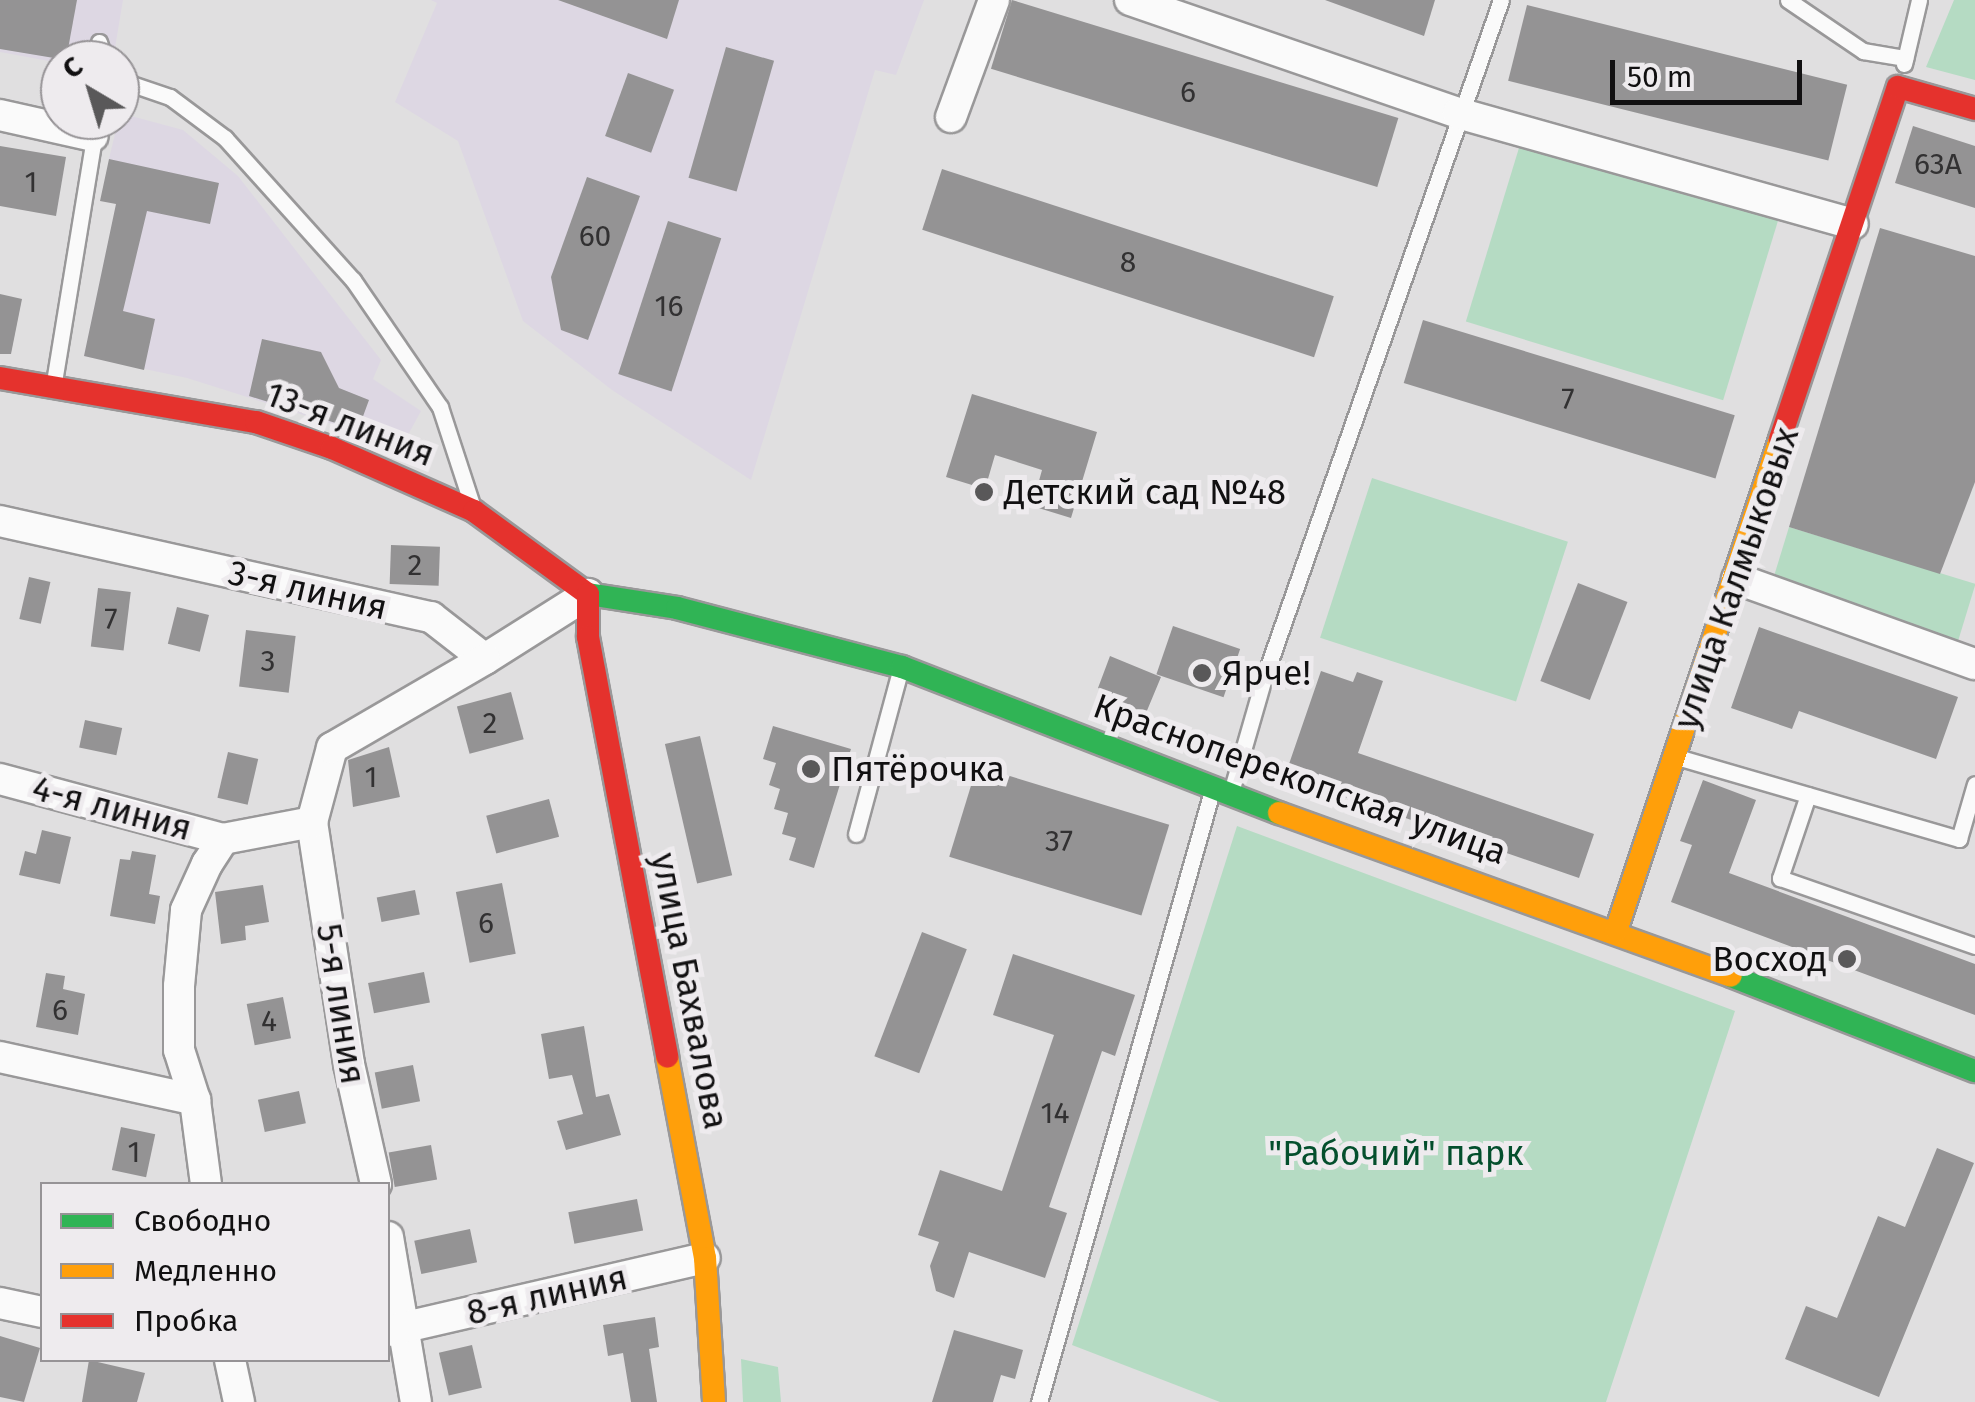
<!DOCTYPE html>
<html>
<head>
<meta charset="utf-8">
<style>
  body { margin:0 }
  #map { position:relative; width:1975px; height:1402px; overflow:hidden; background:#e0dfe0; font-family:"Fira Sans",sans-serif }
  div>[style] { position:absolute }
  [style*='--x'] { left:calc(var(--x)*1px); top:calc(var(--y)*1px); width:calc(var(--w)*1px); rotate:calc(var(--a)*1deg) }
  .industrial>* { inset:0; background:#ddd7e3 }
  .green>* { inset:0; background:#b5dbc3; transform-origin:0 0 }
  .building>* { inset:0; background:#949394; transform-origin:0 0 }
  .roads { filter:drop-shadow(2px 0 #999899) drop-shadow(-2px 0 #999899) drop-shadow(0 2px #999899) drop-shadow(0 -2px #999899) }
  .lane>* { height:15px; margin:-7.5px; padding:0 7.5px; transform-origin:7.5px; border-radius:7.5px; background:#fafafa }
  .street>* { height:30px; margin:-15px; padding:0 15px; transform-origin:15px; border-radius:15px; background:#fafafa }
  .fast>* { height:22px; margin:-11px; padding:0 11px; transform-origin:11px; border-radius:11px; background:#30b455 }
  .slow>* { height:22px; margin:-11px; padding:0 11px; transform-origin:11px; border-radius:11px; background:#ff9f0a }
  .jam>* { height:22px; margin:-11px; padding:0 11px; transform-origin:11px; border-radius:11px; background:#e5322d }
  .dots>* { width:28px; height:28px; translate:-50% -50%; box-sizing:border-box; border:5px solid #eeebee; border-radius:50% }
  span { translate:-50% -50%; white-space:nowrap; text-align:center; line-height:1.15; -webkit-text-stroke:10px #eeebee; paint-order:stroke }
  .number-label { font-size:30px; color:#323132 }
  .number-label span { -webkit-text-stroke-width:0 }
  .street-label { font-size:35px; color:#111011 }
  .poi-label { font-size:35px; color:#111011 }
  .left { translate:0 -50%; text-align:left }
  .right { translate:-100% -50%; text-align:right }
  .park-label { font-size:35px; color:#044f2d }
  .legend { position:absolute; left:40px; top:1182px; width:350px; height:180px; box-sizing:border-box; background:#eeebee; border:2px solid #969396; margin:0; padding:12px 18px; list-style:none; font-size:30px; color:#111011 }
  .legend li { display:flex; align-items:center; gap:20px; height:50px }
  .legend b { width:50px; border:2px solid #969396 }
  .north { position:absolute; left:40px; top:40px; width:100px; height:100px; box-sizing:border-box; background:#eeebee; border:2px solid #969396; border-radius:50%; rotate:322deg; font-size:28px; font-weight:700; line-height:40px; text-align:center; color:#111011 }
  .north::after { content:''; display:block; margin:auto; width:35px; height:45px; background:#595859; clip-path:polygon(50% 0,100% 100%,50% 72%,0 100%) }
  .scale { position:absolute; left:1610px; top:60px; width:192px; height:45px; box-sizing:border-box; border:5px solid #111011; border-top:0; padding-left:12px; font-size:30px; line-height:35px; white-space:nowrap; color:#111011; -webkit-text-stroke:8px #eeebee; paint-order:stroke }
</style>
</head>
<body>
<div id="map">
  <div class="industrial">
    <i style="clip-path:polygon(0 0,123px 0,113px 60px,60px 63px,0 52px)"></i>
    <i style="clip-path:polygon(431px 0,924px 0,896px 75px,875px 70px,751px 480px,612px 390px,523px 321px,458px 141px,395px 102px,437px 3px)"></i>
    <i style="clip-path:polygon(120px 113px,183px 130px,238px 176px,381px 360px,373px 379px,421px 411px,402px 446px,187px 378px,84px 356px,116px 205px,109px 159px)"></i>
  </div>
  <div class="green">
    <i style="clip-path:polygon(1954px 0,1975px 0,1975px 80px,1926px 67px)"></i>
    <i style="left:1522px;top:138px;width:269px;height:192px;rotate:17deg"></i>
    <i style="left:1372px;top:478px;width:206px;height:168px;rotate:18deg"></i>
    <i style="left:1789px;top:527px;width:195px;height:66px;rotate:17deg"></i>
    <i style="clip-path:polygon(1237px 826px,1735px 1011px,1606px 1402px,1220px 1402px,1072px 1345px)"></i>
    <i style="clip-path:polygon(741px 1359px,778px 1367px,781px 1402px,743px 1402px)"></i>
  </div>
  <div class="building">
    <i style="clip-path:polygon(0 0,77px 0,66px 60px,0 49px)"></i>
    <i style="clip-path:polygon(558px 0,679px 0,667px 39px)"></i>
    <i style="left:1012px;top:0;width:404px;height:72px;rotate:17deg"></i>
    <i style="clip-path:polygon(1325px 0,1435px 0,1424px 36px)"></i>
    <i style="left:1527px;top:5px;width:330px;height:78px;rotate:14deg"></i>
    <i style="left:726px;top:47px;width:50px;height:136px;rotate:16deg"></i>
    <i style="left:628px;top:73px;width:49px;height:67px;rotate:20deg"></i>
    <i style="clip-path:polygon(1913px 126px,1975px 146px,1975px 208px,1895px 183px)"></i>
    <i style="clip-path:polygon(0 146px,66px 157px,56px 216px,0 206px)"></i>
    <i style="clip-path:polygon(109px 159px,219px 183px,210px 224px,147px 211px,123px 311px,155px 319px,144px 370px,84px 356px,116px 204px,100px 201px)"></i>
    <i style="left:942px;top:169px;width:412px;height:64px;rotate:18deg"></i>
    <i style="clip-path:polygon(587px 177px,640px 196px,588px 340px,561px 330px,551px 277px)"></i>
    <i style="left:668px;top:221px;width:56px;height:161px;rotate:18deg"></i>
    <i style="clip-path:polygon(1880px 228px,1975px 256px,1975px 482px,1940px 574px,1789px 527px)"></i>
    <i style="clip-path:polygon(0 294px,22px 299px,11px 354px,0 354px)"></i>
    <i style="left:1423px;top:320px;width:326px;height:66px;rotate:17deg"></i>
    <i style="clip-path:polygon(262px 339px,321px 352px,339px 388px,369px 400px,358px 430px,249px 396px)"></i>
    <i style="clip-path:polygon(972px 394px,1097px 432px,1071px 518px,1032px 506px,1042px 470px,995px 455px,985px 489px,946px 477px)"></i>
    <i style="left:391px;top:545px;width:49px;height:39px;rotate:2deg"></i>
    <i style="left:29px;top:577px;width:22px;height:43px;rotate:13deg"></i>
    <i style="left:1578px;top:583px;width:53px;height:105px;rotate:21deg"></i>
    <i style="left:98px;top:588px;width:33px;height:59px;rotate:7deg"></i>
    <i style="left:177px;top:607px;width:33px;height:38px;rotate:14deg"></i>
    <i style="left:1173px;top:626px;width:71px;height:51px;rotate:19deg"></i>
    <i style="clip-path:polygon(1759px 627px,1958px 697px,1936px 759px,1799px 711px,1792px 729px,1731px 708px)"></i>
    <i style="left:246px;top:630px;width:50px;height:57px;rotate:7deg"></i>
    <i style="clip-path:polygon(1110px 656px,1161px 677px,1141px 725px,1116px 716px,1123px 698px,1098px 688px)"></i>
    <i style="clip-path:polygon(1321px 671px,1353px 682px,1357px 672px,1383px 681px,1358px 753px,1594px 834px,1579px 878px,1316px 787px,1320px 775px,1289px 764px)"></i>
    <i style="left:511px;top:692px;width:49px;height:56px;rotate:75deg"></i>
    <i style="left:85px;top:720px;width:38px;height:28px;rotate:12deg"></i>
    <i style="clip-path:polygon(773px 726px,851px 749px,814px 868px,789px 860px,796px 838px,782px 834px,788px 813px,774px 809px,780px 789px,769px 785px,776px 763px,763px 759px)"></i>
    <i style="left:700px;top:736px;width:143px;height:36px;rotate:77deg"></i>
    <i style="clip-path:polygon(389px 747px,400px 797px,353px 807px,348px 760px)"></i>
    <i style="left:228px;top:752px;width:31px;height:47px;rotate:13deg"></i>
    <i style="left:977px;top:766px;width:201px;height:95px;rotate:17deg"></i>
    <i style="clip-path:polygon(1703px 780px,1756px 800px,1729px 873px,1975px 964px,1975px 1015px,1671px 902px,1692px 845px,1680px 841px)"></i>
    <i style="left:549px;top:799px;width:39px;height:65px;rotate:75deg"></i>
    <i style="clip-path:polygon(42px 830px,71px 837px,60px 884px,19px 875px,25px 851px,36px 854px)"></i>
    <i style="clip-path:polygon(132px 851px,156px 855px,149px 894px,160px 896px,155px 924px,110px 916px,120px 859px,130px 860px)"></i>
    <i style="left:502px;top:883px;width:72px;height:47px;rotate:79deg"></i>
    <i style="clip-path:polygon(263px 885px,269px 922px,245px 926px,246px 940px,221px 944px,215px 892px)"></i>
    <i style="left:415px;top:890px;width:25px;height:39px;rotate:79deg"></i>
    <i style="left:922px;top:932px;width:48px;height:133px;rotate:21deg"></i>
    <i style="clip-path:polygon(1013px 954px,1135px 995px,1115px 1056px,1102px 1051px,1049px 1207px,1067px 1213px,1045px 1278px,969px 1252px,954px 1298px,936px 1291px,930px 1266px,939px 1242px,918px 1235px,940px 1170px,1002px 1191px,1054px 1035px,993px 1015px)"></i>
    <i style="left:424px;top:972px;width:31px;height:57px;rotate:79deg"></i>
    <i style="clip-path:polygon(46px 973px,65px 976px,63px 989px,85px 994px,78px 1035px,36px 1027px)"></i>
    <i style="left:283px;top:997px;width:42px;height:37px;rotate:79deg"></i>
    <i style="clip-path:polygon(584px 1026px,596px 1097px,609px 1094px,621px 1135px,566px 1150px,557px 1121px,583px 1114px,572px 1075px,549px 1079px,541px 1034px)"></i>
    <i style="left:413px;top:1065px;width:37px;height:39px;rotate:79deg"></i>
    <i style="left:299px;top:1091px;width:33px;height:42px;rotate:78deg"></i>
    <i style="left:121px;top:1127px;width:35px;height:44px;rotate:12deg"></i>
    <i style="left:431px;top:1145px;width:35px;height:43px;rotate:80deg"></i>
    <i style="clip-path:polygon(1937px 1148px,1974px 1163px,1879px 1397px,1785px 1359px,1806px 1306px,1837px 1318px,1878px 1216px,1905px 1227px)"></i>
    <i style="left:637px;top:1199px;width:32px;height:70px;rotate:79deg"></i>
    <i style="left:470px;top:1229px;width:34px;height:57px;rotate:78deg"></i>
    <i style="clip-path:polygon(655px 1317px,659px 1347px,649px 1349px,657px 1402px,631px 1402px,623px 1353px,608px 1356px,603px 1325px)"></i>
    <i style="clip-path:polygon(954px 1330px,1023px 1350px,1015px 1379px,1001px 1375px,993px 1402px,932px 1402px)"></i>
    <i style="clip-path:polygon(0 1336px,40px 1348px,24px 1402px,0 1397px)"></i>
    <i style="left:472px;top:1345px;width:44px;height:34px;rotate:77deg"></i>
    <i style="clip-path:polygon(89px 1360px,145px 1373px,137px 1402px,82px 1402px)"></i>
  </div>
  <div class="roads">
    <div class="lane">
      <i style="--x:1788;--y:0;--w:91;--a:34.2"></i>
      <i style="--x:1863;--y:51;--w:43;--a:9.5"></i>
      <i style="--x:99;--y:42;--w:19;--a:72"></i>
      <i style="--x:1904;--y:64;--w:66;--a:-76.8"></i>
      <i style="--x:120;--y:80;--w:53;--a:18.8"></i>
      <i style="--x:170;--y:97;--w:69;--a:36.7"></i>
      <i style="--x:225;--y:138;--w:191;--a:48"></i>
      <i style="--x:353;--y:280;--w:154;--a:55.6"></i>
      <i style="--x:440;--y:407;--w:100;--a:71.9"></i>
      <i style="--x:54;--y:382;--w:266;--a:-80.7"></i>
      <i style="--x:1677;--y:757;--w:294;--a:16.2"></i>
      <i style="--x:1959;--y:839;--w:57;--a:-73.8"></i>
      <i style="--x:1231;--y:792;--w:116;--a:-73.9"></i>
      <i style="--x:1263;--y:681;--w:721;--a:-70.74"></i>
      <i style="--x:1808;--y:795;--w:88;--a:108.6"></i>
      <i style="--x:1780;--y:878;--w:207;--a:19.2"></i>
      <i style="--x:856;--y:834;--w:169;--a:-74.9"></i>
      <i style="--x:1039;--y:1402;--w:635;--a:-74.19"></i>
    </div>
    <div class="street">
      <i style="--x:1130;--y:0;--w:347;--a:19"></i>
      <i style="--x:1458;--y:113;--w:410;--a:15.7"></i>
      <i style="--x:0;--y:115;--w:95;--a:12.7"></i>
      <i style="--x:951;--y:117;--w:125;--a:-69.8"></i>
      <i style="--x:0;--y:521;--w:442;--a:12.6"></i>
      <i style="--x:431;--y:617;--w:68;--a:37.9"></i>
      <i style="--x:485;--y:659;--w:122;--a:-32.3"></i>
      <i style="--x:1737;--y:579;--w:253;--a:19.7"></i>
      <i style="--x:0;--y:779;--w:231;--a:15.1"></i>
      <i style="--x:312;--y:822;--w:245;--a:81.3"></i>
      <i style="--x:349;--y:1064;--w:123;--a:77.3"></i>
      <i style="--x:0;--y:1057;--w:200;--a:12.4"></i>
      <i style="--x:206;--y:1184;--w:85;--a:-97.5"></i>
      <i style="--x:195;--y:1100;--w:52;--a:-107.7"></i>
      <i style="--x:179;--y:1050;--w:64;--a:-90"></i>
      <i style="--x:179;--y:986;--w:76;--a:-84.7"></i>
      <i style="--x:186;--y:910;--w:51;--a:-65.5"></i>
      <i style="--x:207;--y:864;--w:30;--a:-57"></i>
      <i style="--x:223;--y:839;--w:91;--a:-10.8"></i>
      <i style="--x:312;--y:822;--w:77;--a:-74.9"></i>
      <i style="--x:332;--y:748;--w:177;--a:-30.2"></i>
      <i style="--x:388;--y:1237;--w:167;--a:80.4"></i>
      <i style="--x:0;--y:1303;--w:43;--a:12.1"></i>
      <i style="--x:388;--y:1331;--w:325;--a:-13"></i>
      <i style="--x:230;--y:1360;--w:43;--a:77.9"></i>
    </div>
    <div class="fast">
      <i style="--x:588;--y:594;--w:90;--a:8.9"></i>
      <i style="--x:677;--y:608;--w:233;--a:14.7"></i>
      <i style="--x:902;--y:667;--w:404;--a:21.2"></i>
      <i style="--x:1731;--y:976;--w:262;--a:21.3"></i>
    </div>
    <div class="slow">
      <i style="--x:1279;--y:813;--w:480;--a:19.8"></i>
      <i style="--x:1616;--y:931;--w:519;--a:-71.57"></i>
      <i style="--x:667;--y:1057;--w:205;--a:79.3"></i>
      <i style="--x:705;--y:1258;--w:144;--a:86.4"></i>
    </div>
    <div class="jam">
      <i style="--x:0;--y:378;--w:260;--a:9.8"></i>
      <i style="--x:256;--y:422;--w:80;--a:18.9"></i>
      <i style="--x:332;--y:448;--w:155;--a:23.9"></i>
      <i style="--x:474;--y:511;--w:141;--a:36.1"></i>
      <i style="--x:1780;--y:439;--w:371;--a:-71.5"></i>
      <i style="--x:1898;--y:87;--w:80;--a:15.9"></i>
      <i style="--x:588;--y:594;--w:43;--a:90"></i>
      <i style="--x:588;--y:637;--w:427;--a:79.3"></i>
    </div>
  </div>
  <div class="dots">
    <i style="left:984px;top:492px;background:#595859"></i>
    <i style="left:1202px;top:673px;background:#595859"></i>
    <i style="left:811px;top:769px;background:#595859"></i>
    <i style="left:1847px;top:959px;background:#595859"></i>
  </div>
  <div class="number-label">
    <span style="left:1188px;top:92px">6</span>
    <span style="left:1938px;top:164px">63А</span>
    <span style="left:31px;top:182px">1</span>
    <span style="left:595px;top:236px">60</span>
    <span style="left:1128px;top:262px">8</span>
    <span style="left:669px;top:306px">16</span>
    <span style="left:1568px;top:399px">7</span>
    <span style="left:415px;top:565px">2</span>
    <span style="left:111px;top:619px">7</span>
    <span style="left:268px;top:661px">3</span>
    <span style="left:490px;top:723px">2</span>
    <span style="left:371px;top:777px">1</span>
    <span style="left:1059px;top:841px">37</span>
    <span style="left:486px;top:923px">6</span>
    <span style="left:60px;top:1010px">6</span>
    <span style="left:269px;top:1021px">4</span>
    <span style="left:1055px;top:1113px">14</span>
    <span style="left:134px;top:1152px">1</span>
  </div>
  <div class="street-label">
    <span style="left:350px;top:424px;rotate:21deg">13-я линия</span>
    <span style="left:1736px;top:578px;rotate:-71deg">улица Калмыковых</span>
    <span style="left:308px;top:590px;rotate:13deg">3-я линия</span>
    <span style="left:1300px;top:779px;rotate:20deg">Красноперекопская улица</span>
    <span style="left:112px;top:808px;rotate:15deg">4-я линия</span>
    <span style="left:690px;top:991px;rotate:79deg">улица Бахвалова</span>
    <span style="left:341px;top:1004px;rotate:81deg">5-я линия</span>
    <span style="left:547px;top:1295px;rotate:-13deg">8-я линия</span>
  </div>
  <div class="poi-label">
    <span class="left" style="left:1004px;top:492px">Детский сад №48</span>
    <span class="left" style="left:1222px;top:673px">Ярче!</span>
    <span class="left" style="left:831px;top:769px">Пятёрочка</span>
    <span class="right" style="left:1827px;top:959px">Восход</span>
  </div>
  <div class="park-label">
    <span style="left:1396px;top:1153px">"Рабочий" парк</span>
  </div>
  <ul class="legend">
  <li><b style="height:12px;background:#30b455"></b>Свободно</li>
  <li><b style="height:12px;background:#ff9f0a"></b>Медленно</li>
  <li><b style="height:12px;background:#e5322d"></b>Пробка</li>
  </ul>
  <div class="north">С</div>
  <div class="scale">50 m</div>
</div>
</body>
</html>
